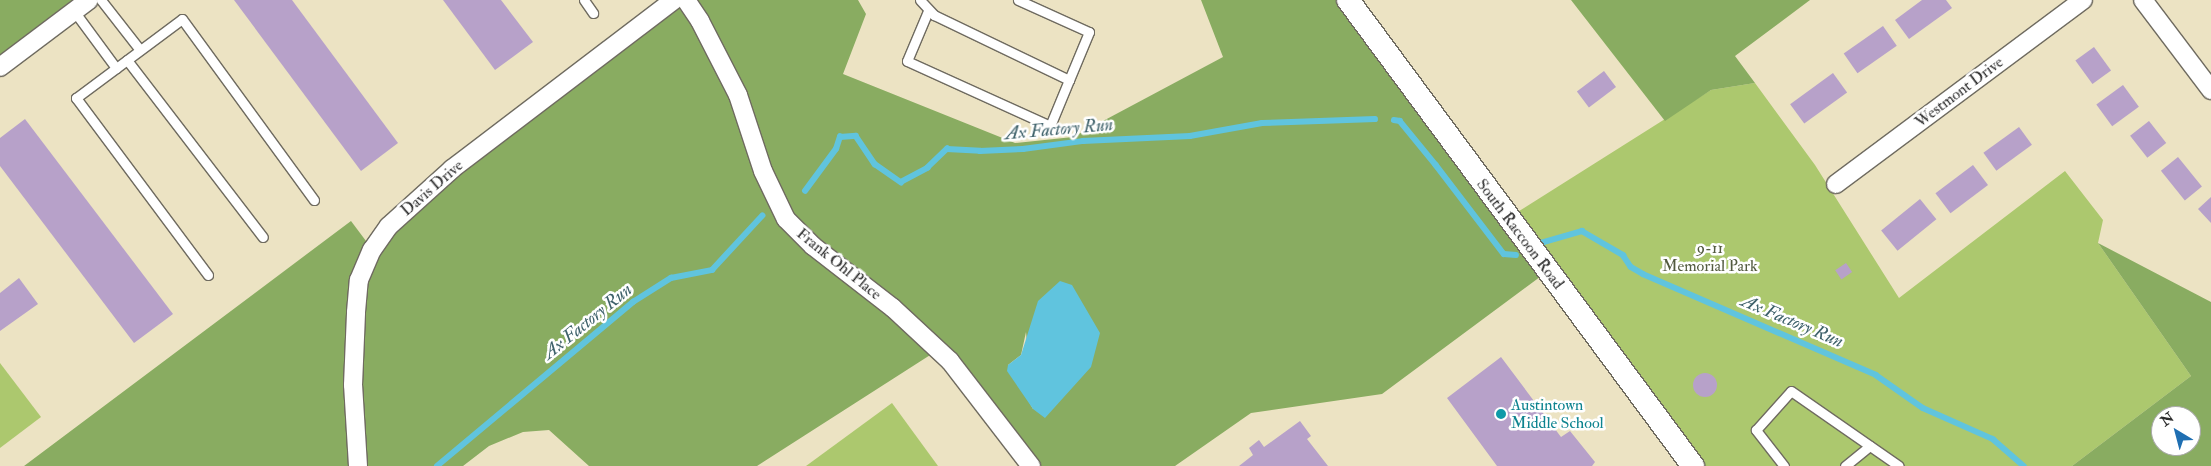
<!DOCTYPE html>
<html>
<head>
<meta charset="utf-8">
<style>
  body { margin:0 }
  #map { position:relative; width:2211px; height:466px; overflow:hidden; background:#ece3c3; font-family:"IM FELL Double Pica",serif }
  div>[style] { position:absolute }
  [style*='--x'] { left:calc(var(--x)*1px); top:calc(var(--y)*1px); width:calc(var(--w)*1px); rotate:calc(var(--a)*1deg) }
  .green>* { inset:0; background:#acc86e }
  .forest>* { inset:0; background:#89ac61 }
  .water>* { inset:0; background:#60c4de }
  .stream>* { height:5.5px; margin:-2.75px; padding:0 2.75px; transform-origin:2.75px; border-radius:2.75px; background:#60c4de }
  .building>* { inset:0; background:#b7a1c9; transform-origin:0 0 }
  .round { border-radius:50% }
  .roads { filter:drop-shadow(1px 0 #6f6b60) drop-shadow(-1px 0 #6f6b60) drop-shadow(0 1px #6f6b60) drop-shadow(0 -1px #6f6b60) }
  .service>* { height:9px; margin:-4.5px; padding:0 4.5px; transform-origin:4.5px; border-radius:4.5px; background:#fff }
  .minor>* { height:18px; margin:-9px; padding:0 9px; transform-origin:9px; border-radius:9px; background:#fff }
  .tertiary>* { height:22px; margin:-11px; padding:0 11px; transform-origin:11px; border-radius:11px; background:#fff }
  .dots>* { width:14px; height:14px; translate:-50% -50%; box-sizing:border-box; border:2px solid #fff; border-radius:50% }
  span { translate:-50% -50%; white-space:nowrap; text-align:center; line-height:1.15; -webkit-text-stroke:5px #fff; paint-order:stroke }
  .street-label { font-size:16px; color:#2b2b2b }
  .park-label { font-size:16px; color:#525a3f }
  .culture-label { font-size:16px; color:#0d838f }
  .left { translate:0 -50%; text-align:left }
  .water-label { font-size:18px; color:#3e616a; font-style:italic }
  .north { position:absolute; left:2151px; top:406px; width:50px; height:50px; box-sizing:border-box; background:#fff; border:1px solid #aaa; border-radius:50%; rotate:323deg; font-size:14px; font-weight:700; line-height:20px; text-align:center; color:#2b2b2b }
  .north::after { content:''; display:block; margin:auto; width:18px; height:22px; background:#1f6fb2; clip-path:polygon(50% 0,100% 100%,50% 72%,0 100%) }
</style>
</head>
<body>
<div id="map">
  <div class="green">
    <i style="clip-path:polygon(1755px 83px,1815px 165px,1899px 298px,2065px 171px,2103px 220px,2098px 243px,2191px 376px,2072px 466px,1693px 466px,1508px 218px,1711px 90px)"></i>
    <i style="clip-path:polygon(0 363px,41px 417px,0 448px)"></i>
    <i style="clip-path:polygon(892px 403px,938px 466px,806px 466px)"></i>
  </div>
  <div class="forest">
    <i style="clip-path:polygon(0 0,89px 0,0 67px)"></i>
    <i style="clip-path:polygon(evenodd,674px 0,858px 0,866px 14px,843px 74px,1015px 143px,1073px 137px,1223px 57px,1201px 0,1348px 0,1548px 271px,1382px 394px,1251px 413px,1175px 466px,1031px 466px,938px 350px,757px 466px,589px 466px,549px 430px,523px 432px,489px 446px,463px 466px,24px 466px,351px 221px,372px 249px,389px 226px,674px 0,1026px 332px,1033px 409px,1008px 365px,1021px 355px,1026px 332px)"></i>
    <i style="clip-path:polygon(1571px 0,1810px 0,1735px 56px,1755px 83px,1711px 90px,1665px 121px)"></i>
    <i style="clip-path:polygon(evenodd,2098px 243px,2211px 302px,2211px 466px,2072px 466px,2191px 376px,2098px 243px,2161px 416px,2191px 416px,2191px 446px,2161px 446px,2161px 416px)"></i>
  </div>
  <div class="water">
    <i style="clip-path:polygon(1060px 281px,1072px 285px,1100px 333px,1091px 367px,1045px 418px,1033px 409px,1007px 371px,1008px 365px,1021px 355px,1038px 301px)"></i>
  </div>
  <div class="stream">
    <i style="--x:1394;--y:120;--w:6;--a:9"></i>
    <i style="--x:1400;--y:121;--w:57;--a:50.7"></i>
    <i style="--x:1436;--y:165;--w:112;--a:52.6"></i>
    <i style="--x:1504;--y:254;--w:12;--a:5"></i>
    <i style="--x:805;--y:191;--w:52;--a:-53.6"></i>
    <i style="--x:836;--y:149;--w:13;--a:-72"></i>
    <i style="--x:840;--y:137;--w:16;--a:-4"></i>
    <i style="--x:856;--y:136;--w:34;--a:56"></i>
    <i style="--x:875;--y:164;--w:32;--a:35"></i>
    <i style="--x:901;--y:182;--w:30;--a:-28"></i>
    <i style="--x:927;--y:168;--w:28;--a:-44"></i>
    <i style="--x:947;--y:149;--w:33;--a:3"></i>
    <i style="--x:980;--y:151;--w:43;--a:-2.7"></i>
    <i style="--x:1023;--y:149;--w:61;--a:-7.6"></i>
    <i style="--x:1083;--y:141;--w:107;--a:-2.7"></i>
    <i style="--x:1190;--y:136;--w:73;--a:-10.2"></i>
    <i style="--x:1262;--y:123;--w:113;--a:-2"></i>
    <i style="--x:1541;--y:243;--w:43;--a:-16.3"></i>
    <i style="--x:1582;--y:231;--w:48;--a:30.3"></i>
    <i style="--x:1623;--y:255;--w:14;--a:56"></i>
    <i style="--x:1631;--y:267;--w:14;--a:30"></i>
    <i style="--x:1643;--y:274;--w:254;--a:23.4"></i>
    <i style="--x:1876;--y:375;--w:57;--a:35.1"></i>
    <i style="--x:1923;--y:408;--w:77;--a:23.9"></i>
    <i style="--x:1993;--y:439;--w:41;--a:41.1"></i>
    <i style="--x:437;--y:466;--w:256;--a:-39.9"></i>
    <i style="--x:633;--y:302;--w:45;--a:-32.3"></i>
    <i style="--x:671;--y:278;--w:42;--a:-11"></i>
    <i style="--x:712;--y:270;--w:74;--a:-47.2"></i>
  </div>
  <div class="building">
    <i style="clip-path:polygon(234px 0,292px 0,398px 143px,361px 171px)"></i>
    <i style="clip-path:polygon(443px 0,501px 0,533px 42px,495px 70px)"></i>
    <i style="clip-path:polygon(1922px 0,1946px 0,1952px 8px,1909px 39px,1895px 20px)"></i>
    <i style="left:1883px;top:26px;width:24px;height:48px;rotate:55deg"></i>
    <i style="left:2094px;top:47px;width:29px;height:23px;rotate:54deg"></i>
    <i style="left:1604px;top:71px;width:20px;height:34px;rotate:53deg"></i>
    <i style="left:1833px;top:73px;width:24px;height:53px;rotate:54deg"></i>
    <i style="left:2123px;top:85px;width:27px;height:33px;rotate:54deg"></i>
    <i style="clip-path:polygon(25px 119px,173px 314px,134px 343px,0 166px,0 138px)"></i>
    <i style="left:2149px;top:121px;width:28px;height:24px;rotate:52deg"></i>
    <i style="left:2019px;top:127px;width:22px;height:44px;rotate:54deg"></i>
    <i style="left:2178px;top:157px;width:38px;height:22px;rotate:51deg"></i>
    <i style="left:1973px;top:165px;width:25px;height:47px;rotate:53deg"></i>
    <i style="clip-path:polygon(2211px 197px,2211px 223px,2198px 209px)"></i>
    <i style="left:1920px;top:199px;width:26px;height:50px;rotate:51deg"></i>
    <i style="left:1846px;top:263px;width:11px;height:13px;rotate:56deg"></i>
    <i style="clip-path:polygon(19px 278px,38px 304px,0 331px,0 293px)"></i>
    <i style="clip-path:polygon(1501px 357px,1561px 437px,1570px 431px,1595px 462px,1592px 466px,1497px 466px,1447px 398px)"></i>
    <i class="round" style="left:1693px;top:373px;width:24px;height:24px"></i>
    <i style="clip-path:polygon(1300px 421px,1311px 436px,1307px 439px,1328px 466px,1239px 466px,1253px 455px,1249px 448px,1259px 440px,1264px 447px)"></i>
  </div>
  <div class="roads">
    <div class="service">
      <i style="--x:101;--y:0;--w:63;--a:52"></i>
      <i style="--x:584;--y:0;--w:16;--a:55"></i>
      <i style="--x:920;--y:0;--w:21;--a:47"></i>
      <i style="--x:934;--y:15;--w:150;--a:25.7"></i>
      <i style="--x:1069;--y:80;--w:52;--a:-67.4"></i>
      <i style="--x:1089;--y:32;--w:78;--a:-155.7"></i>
      <i style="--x:74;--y:11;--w:71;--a:53.6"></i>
      <i style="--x:928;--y:11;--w:54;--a:112.8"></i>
      <i style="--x:907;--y:61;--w:157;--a:24.4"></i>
      <i style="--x:1050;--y:126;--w:50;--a:-67.6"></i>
      <i style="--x:127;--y:60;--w:223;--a:52.5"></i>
      <i style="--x:208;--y:275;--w:221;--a:-126.7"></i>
      <i style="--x:76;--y:98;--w:132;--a:-36.7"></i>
      <i style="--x:182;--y:19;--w:224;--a:53.9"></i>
      <i style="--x:1784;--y:466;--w:46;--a:-127.9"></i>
      <i style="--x:1756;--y:430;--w:52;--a:-48.1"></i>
      <i style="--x:1791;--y:391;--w:131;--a:34.8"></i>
      <i style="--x:1845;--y:466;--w:32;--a:-39"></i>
    </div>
    <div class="minor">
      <i style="--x:686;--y:0;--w:25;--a:56"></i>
      <i style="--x:700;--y:21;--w:83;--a:62.8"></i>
      <i style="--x:738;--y:95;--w:80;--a:71.8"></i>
      <i style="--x:763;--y:171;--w:53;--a:64.4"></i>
      <i style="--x:786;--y:219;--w:38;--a:45"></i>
      <i style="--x:813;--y:246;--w:101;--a:37.8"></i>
      <i style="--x:893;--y:308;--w:78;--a:42.9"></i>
      <i style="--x:950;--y:361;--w:133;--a:52.4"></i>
      <i style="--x:2143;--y:0;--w:113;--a:52.9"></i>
      <i style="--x:0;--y:67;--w:111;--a:-37"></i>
      <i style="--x:1836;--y:184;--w:308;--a:-36.7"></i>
      <i style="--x:358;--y:466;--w:81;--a:-93.5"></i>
      <i style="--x:353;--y:385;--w:73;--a:-87.6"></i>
      <i style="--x:356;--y:312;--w:32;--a:-85"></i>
      <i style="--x:359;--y:280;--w:33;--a:-67"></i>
      <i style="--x:372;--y:250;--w:29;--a:-55"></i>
      <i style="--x:389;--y:226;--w:85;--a:-42.1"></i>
      <i style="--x:452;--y:169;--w:279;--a:-37.3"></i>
    </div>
    <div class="tertiary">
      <i style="--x:1348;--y:0;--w:580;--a:53.49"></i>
    </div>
  </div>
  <div class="dots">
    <i style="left:1501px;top:414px;background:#0f9aa8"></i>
  </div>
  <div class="street-label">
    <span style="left:1959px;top:92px;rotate:-37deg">Westmont Drive</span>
    <span style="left:432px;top:188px;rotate:-41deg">Davis Drive</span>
    <span style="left:1520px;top:234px;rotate:53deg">South Raccoon Road</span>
    <span style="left:839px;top:264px;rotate:39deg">Frank Ohl Place</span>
  </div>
  <div class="park-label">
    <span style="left:1710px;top:257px">9-11<br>Memorial Park</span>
  </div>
  <div class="culture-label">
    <span class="left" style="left:1511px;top:414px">Austintown<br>Middle School</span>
  </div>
  <div class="water-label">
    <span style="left:1059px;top:130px;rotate:-5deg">Ax Factory Run</span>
    <span style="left:588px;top:322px;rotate:-39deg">Ax Factory Run</span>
    <span style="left:1792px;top:322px;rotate:23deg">Ax Factory Run</span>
  </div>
  <div class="north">N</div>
</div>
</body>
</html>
